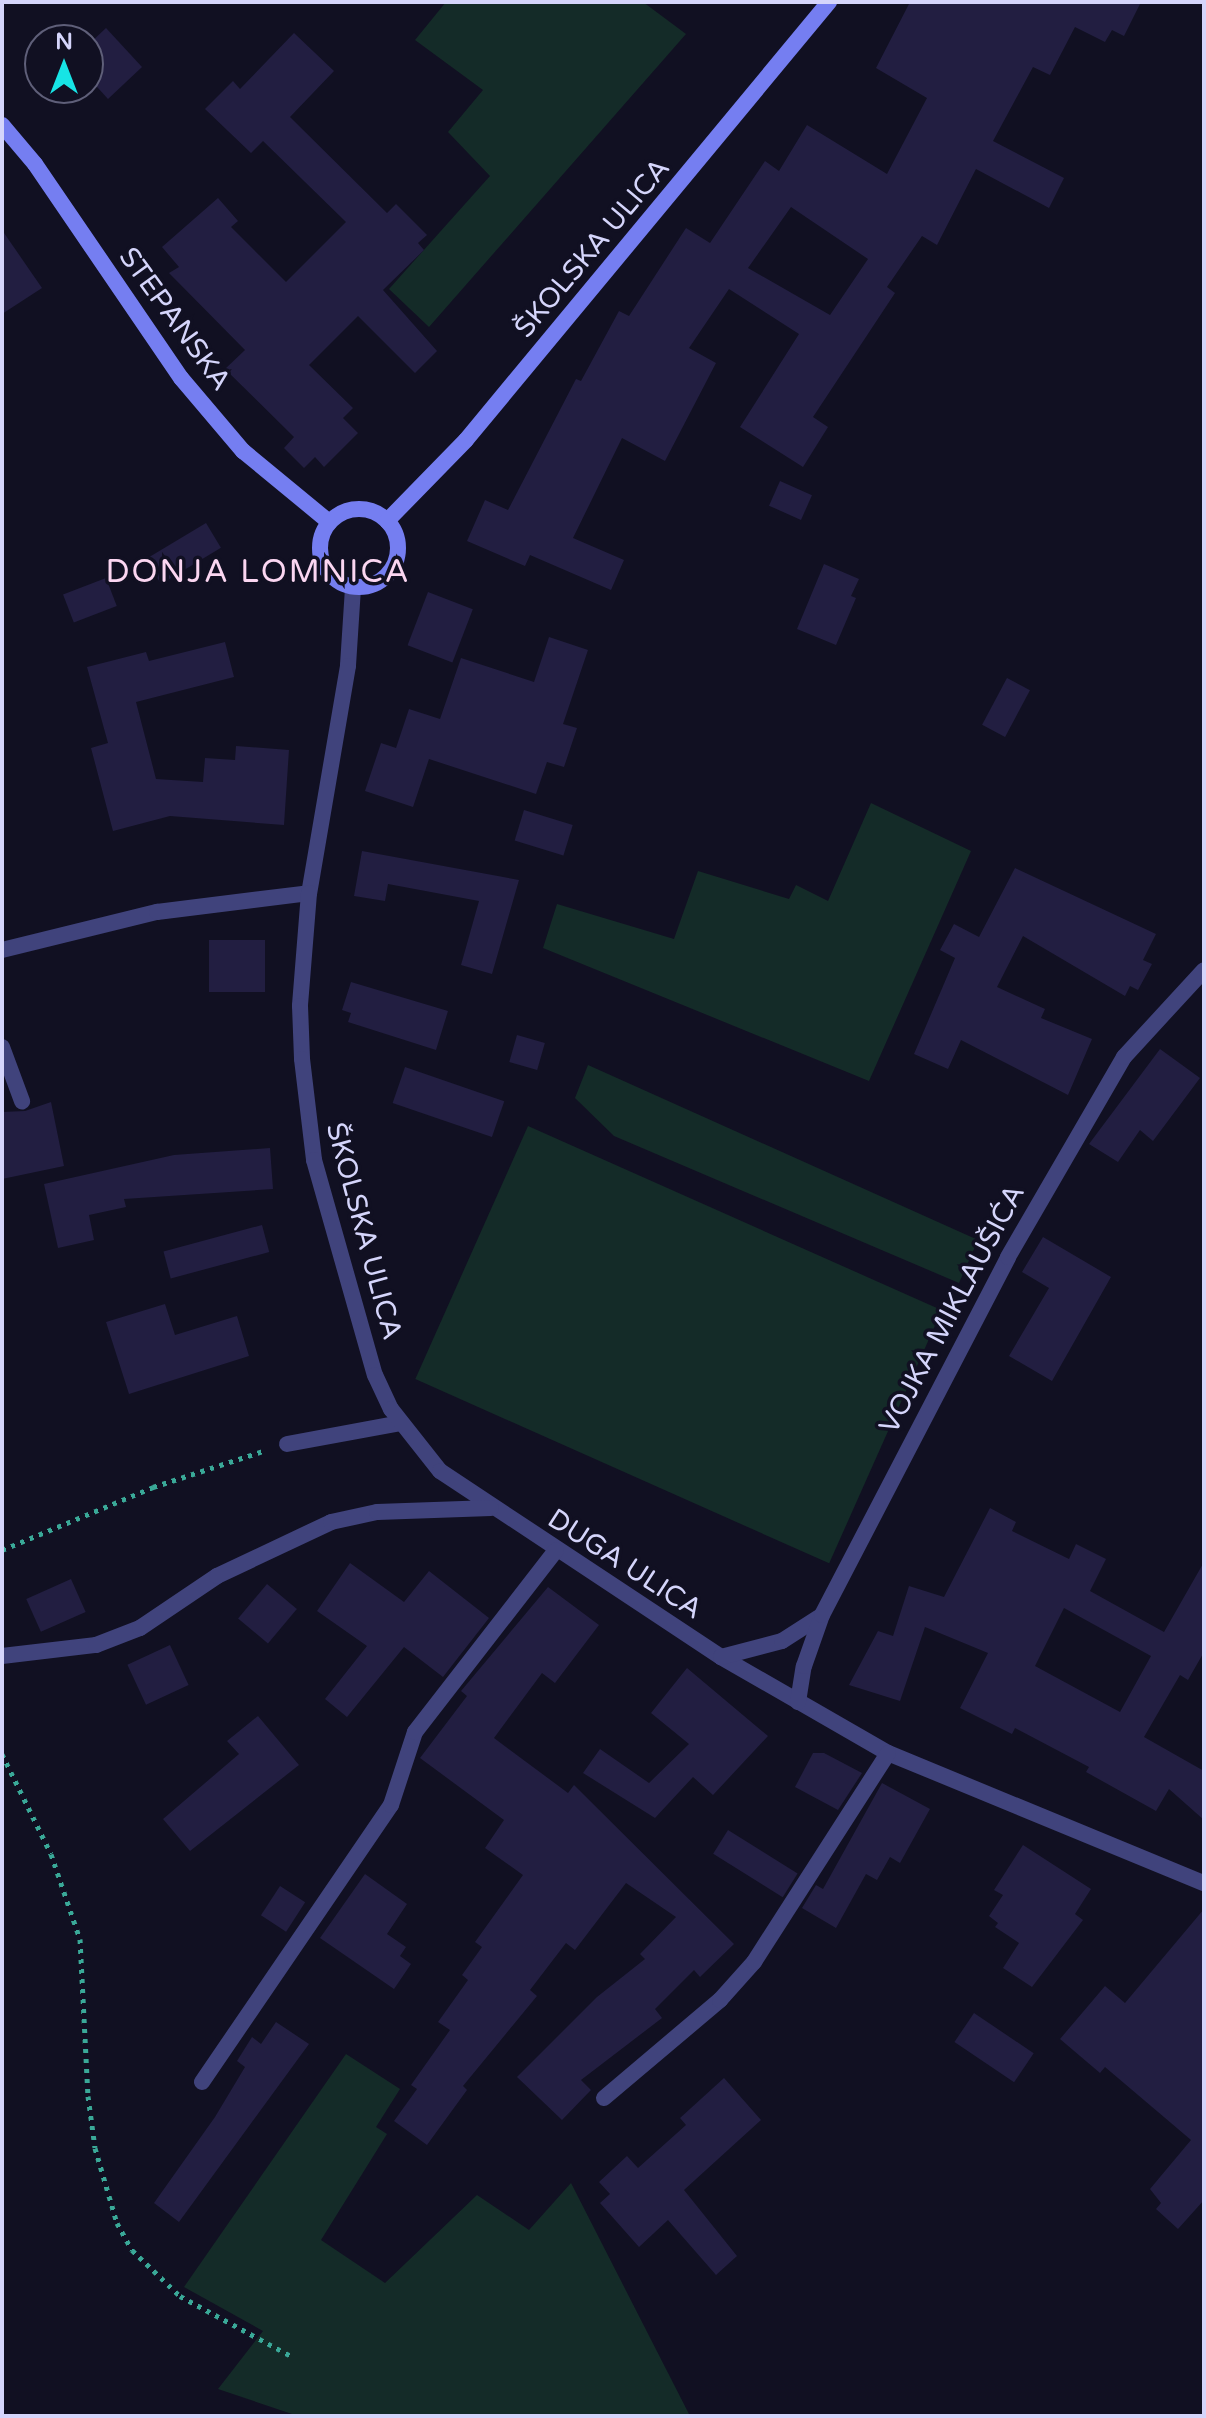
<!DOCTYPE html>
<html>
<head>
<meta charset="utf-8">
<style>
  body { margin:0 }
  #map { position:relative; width:1206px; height:2418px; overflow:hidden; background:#111022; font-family:"Varela Round",sans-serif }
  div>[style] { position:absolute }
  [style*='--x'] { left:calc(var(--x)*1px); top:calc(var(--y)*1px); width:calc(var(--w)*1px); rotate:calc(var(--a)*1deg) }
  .green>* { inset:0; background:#142b28; transform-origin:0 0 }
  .building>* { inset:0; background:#221e41; transform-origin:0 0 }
  .path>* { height:5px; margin-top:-2.5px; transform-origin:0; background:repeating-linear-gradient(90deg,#3aa998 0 4px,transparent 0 10px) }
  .lane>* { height:16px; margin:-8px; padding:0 8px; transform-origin:8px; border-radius:8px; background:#40437c }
  .street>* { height:16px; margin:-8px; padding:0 8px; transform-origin:8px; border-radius:8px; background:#40437c }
  .secondary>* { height:16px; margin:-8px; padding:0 8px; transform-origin:8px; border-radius:8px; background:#757ef1 }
  .secondary>.ring { margin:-8px; padding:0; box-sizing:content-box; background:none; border:16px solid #757ef1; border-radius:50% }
  span { translate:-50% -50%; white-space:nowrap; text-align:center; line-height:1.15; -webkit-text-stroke:7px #111022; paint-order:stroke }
  .street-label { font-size:28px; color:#d5d5fb }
  .quarter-label { font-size:32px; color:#fbd6f1; letter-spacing:2px }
  .frame { position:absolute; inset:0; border:4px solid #d5d5fb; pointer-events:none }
  .north { position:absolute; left:24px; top:24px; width:80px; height:80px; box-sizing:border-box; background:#111022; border:2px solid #5f5f79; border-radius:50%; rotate:0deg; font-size:22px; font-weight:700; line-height:32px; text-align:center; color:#d5d5fb }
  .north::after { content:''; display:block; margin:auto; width:28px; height:36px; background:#17e4e5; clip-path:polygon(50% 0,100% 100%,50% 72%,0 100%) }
</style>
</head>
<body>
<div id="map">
  <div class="green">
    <i style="clip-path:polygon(446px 2px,643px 2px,686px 34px,429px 327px,389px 289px,490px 176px,448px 132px,483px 90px,415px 40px)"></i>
    <i style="clip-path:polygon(871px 803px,971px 851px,869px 1081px,543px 948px,557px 904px,674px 939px,698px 871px,789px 899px,796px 885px,828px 901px)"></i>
    <i style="clip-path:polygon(588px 1065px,978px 1240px,959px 1283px,614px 1136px,575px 1098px)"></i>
    <i style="left:528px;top:1126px;width:453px;height:277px;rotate:24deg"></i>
    <i style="clip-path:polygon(346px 2054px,400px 2089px,376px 2127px,387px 2134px,321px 2240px,385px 2283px,477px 2195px,529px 2230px,571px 2183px,690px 2416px,298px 2416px,218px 2389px,263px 2331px,184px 2287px)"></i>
  </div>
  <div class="building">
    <i style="clip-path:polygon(evenodd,910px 2px,1141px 2px,1124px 36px,1112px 30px,1105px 42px,1075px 27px,1050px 75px,1033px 67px,993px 141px,1064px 178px,1049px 208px,976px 169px,937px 245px,922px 236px,887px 287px,895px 293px,813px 417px,828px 427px,803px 467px,740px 427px,799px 334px,729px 289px,689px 348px,716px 363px,665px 461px,622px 438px,573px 538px,624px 560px,611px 590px,530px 555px,525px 566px,467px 541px,485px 500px,508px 510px,576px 379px,581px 381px,619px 311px,629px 316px,686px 228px,710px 243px,765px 161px,779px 171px,807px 125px,887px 174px,927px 98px,876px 68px,910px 2px,791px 207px,868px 259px,830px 315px,748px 268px,791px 207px)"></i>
    <i style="clip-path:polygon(106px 28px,142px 67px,108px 99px,88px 77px,88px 45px)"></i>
    <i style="clip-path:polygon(294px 33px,334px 71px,290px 117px,387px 213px,396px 204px,427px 235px,418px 243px,424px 250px,383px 290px,437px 351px,415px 373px,358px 316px,309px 365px,353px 408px,343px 418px,358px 433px,324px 467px,315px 457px,304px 468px,284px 448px,294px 437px,225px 369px,245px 350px,169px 273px,179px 267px,162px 247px,218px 198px,238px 221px,231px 227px,286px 282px,346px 222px,263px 141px,251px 153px,205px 109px,233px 81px,240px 89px)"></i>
    <i style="clip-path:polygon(2px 230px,42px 288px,2px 314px)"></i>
    <i style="left:780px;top:481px;width:35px;height:27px;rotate:24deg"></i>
    <i style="left:206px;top:523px;width:29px;height:70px;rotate:59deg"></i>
    <i style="clip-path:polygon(824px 564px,859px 579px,851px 596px,856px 598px,836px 645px,797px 629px)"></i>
    <i style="left:106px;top:578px;width:30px;height:46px;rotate:69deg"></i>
    <i style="left:428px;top:592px;width:48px;height:57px;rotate:21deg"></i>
    <i style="clip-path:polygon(549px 637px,588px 650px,563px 724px,577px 728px,564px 767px,547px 762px,536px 794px,429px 759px,413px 807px,365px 791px,381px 743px,396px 748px,409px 709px,440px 719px,461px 658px,534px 682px)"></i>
    <i style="clip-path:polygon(225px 642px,234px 677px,136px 702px,156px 779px,203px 782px,205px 758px,235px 760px,236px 746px,289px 750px,284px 825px,170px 816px,113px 831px,91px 748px,108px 743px,87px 667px,146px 652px,149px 661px)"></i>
    <i style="left:1007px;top:678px;width:26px;height:53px;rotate:28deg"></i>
    <i style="left:524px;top:810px;width:51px;height:32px;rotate:17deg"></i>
    <i style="clip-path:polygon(362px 851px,519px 880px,492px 974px,461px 965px,479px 901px,388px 884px,385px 901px,354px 896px)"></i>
    <i style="clip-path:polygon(1015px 868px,1156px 934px,1143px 960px,1152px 964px,1138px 990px,1130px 986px,1125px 996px,1023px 936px,997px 987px,1045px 1009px,1041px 1018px,1092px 1039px,1068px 1095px,961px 1040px,948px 1069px,914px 1054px,955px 958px,940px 950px,954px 924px,979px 937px)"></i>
    <i style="left:209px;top:940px;width:56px;height:52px"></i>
    <i style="clip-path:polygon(351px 982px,448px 1011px,436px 1050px,348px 1022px,351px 1013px,342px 1010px)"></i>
    <i style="left:517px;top:1035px;width:29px;height:28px;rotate:16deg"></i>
    <i style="clip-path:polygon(1160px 1049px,1200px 1078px,1153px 1141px,1140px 1130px,1118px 1162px,1089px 1144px)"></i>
    <i style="left:405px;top:1067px;width:105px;height:38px;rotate:19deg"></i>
    <i style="clip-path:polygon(51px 1102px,64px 1166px,2px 1179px,2px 1112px,25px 1111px)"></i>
    <i style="clip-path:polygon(270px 1148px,273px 1189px,124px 1199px,126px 1207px,89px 1215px,94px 1240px,58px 1248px,44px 1184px,174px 1155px)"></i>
    <i style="left:262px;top:1225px;width:28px;height:102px;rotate:75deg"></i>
    <i style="clip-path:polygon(1043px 1237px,1111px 1277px,1052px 1381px,1009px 1356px,1049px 1288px,1022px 1272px)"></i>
    <i style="clip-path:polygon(165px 1304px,175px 1335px,237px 1316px,249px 1356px,129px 1394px,106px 1322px)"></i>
    <i style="clip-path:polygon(evenodd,990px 1508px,1016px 1522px,1012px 1531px,1069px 1559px,1076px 1544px,1106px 1559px,1090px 1591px,1164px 1632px,1204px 1562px,1204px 1652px,1188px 1680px,1180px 1675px,1144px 1737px,1204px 1771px,1204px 1820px,1169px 1789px,1156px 1811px,1086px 1772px,1089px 1767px,1015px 1728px,1012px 1734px,960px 1708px,988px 1653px,925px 1627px,900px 1701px,849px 1685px,878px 1631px,893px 1636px,909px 1586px,944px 1597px,990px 1508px,1064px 1608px,1151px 1656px,1120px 1712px,1035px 1666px,1064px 1608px)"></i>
    <i style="clip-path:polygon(350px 1563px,404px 1602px,429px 1571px,489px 1618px,443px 1677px,404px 1647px,347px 1717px,325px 1699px,367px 1646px,317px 1611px)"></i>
    <i style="left:71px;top:1579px;width:36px;height:49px;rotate:66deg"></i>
    <i style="left:267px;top:1584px;width:39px;height:45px;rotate:40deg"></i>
    <i style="clip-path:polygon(548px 1587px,599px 1625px,555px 1683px,542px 1673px,494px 1738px,568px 1793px,574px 1785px,734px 1944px,700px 1977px,694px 1970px,655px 2009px,662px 2018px,581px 2080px,591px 2090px,562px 2120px,517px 2077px,597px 1997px,645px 1959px,640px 1954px,676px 1917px,626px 1883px,575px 1950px,566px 1943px,530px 1990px,537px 1996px,463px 2086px,467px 2090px,427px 2145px,394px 2121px,417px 2089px,411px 2085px,450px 2030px,438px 2022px,468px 1980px,462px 1975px,482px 1947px,475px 1942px,523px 1875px,485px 1848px,504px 1820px,420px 1758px,467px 1696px,461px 1691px)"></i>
    <i style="left:170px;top:1645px;width:44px;height:47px;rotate:65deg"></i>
    <i style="clip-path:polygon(687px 1668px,768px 1736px,713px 1795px,693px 1777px,655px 1818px,583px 1773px,600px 1749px,649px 1783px,689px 1744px,651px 1713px)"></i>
    <i style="clip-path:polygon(258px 1716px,299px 1765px,190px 1851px,163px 1819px,239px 1754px,227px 1741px)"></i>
    <i style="clip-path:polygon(813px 1753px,824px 1753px,862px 1773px,838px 1810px,795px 1787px)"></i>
    <i style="clip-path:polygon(882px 1783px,930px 1809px,900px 1863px,890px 1857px,877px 1880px,866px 1874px,836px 1928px,802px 1908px,816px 1885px,823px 1889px)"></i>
    <i style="left:728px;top:1830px;width:82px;height:28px;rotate:32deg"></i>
    <i style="clip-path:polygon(1023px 1845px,1091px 1889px,1075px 1914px,1083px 1920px,1032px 1987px,1003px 1968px,1019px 1943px,995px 1927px,998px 1923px,989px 1916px,1003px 1895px,994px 1890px)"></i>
    <i style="clip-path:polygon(365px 1874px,407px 1904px,387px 1934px,406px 1947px,400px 1956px,411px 1964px,394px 1989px,320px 1938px)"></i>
    <i style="left:280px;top:1886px;width:30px;height:35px;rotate:33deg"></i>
    <i style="clip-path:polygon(1204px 1909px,1204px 2200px,1178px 2229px,1156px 2209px,1161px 2203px,1150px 2189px,1191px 2140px,1105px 2067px,1100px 2073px,1060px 2039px,1105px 1986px,1125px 2003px)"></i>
    <i style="left:974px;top:2013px;width:72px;height:35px;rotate:34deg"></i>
    <i style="clip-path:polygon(276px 2022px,309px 2044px,179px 2222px,154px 2203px,215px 2117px,245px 2067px,237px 2061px,252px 2037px,261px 2044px)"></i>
    <i style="clip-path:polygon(724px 2078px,761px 2120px,684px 2190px,737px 2256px,716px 2275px,668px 2220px,639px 2247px,600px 2203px,610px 2194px,599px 2182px,627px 2156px,638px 2168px,686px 2125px,680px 2118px)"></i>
  </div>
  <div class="path">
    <i style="--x:2;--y:1550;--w:164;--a:-22.6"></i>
    <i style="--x:153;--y:1487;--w:119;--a:-18.1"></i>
    <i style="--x:2;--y:1754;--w:111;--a:63.9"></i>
    <i style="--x:51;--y:1854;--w:90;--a:71.2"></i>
    <i style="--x:80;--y:1939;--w:157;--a:87.1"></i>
    <i style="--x:88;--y:2096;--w:52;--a:82.3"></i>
    <i style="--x:95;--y:2148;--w:78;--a:73.7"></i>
    <i style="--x:117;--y:2223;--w:31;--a:61"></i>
    <i style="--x:132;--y:2250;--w:66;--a:43.8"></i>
    <i style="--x:180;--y:2296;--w:128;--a:28.4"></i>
  </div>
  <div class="lane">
    <i style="--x:2;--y:950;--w:160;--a:-13.8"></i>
    <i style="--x:157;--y:912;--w:153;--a:-7.1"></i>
    <i style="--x:2;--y:1047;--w:58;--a:69.7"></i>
    <i style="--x:287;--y:1444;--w:115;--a:-10.5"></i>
  </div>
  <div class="street">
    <i style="--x:353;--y:588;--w:78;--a:93.7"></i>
    <i style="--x:348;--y:666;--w:230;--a:99.7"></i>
    <i style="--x:309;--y:893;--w:113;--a:94.6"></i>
    <i style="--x:300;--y:1006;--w:53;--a:87.8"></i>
    <i style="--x:302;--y:1059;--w:102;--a:83.2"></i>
    <i style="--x:314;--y:1160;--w:223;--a:74.2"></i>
    <i style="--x:375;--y:1375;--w:38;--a:65"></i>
    <i style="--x:391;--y:1409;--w:79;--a:51.7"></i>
    <i style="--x:440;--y:1471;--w:337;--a:33.5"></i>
    <i style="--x:721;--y:1657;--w:193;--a:29.9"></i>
    <i style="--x:888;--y:1753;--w:342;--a:22.4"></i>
    <i style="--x:2;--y:1656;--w:95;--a:-6.7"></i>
    <i style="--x:96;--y:1645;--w:47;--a:-21.1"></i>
    <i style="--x:140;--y:1628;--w:93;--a:-34"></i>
    <i style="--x:217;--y:1576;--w:126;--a:-25.3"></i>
    <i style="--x:331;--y:1522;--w:47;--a:-12.3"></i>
    <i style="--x:377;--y:1512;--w:114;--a:-2"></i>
    <i style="--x:721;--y:1657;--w:63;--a:-14.7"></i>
    <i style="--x:782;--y:1641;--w:43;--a:-32.6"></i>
    <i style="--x:798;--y:1702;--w:36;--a:-81"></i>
    <i style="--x:804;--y:1666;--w:54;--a:-70.6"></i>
    <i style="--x:822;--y:1615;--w:403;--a:-62.5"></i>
    <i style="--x:1008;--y:1257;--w:231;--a:-59.9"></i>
    <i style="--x:1124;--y:1057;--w:118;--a:-47.4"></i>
    <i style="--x:202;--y:2082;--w:335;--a:-55.7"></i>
    <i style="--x:391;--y:1805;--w:77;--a:-71.8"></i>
    <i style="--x:415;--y:1732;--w:230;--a:-52.2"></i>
    <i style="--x:604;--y:2098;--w:152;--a:-40.2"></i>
    <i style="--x:720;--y:2000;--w:51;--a:-48.2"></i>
    <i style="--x:754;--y:1962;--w:248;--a:-57.3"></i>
  </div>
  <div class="secondary">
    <i style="--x:2;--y:125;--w:51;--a:49.8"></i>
    <i style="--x:35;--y:164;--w:259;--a:55.7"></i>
    <i style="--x:181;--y:378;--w:96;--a:49.7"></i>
    <i style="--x:243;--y:451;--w:112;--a:39.5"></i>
    <i class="ring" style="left:320px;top:509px;width:62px;height:62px"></i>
    <i style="--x:387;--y:521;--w:113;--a:-45.7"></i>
    <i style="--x:466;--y:440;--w:569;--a:-50.35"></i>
  </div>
  <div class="street-label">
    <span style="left:592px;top:248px;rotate:-50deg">ŠKOLSKA ULICA</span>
    <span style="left:175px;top:319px;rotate:54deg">STEPANSKA</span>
    <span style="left:364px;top:1231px;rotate:75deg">ŠKOLSKA ULICA</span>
    <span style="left:952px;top:1309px;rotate:-62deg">VOJKA MIKLAUŠIĆA</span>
    <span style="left:625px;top:1564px;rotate:33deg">DUGA ULICA</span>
  </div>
  <div class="quarter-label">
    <span style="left:258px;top:572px">DONJA LOMNICA</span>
  </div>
  <div class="frame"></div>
  <div class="north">N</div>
</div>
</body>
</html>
